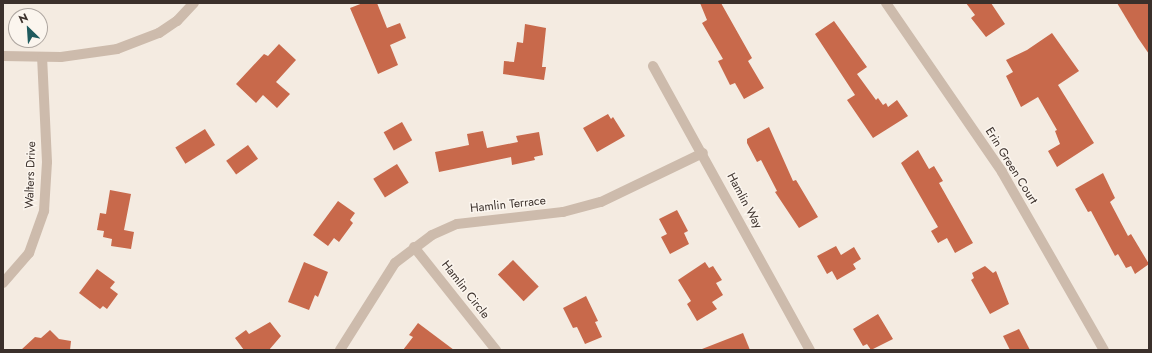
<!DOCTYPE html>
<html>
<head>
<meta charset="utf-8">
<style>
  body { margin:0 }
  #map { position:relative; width:1152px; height:353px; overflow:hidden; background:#f4ebe1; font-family:Jost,sans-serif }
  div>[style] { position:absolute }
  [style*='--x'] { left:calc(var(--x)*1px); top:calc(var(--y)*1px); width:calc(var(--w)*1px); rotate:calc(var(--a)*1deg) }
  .building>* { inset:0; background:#c8694b; transform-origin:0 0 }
  .minor>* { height:10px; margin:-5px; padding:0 5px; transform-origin:5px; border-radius:5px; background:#cdbbac }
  span { translate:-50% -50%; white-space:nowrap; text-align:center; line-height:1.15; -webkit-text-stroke:3px #fbf5ee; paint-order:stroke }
  .street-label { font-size:12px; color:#3b302b }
  .frame { position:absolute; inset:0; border:4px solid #3b302b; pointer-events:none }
  .north { position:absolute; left:8px; top:8px; width:40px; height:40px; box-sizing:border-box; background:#fbf5ee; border:1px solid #aea6a0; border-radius:50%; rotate:335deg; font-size:11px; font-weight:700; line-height:16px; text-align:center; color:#3b302b }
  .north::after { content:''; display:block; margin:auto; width:14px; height:18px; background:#1f5a5e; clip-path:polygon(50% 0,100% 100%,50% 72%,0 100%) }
</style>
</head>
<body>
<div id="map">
  <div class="building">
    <i style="clip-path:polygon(363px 3px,377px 3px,387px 28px,400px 23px,406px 38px,390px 45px,398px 65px,378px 74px,350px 8px)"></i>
    <i style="clip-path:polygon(700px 3px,721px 3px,752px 58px,748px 61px,764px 88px,744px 99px,735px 83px,730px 85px,718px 61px,723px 59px,702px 23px,707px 20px)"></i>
    <i style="clip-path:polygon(966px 3px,991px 3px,1005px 24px,986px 37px,971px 18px,975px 15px)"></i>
    <i style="clip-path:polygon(1117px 3px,1149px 3px,1149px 54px,1138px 38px)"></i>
    <i style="clip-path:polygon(834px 21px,867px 67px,857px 74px,876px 100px,878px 98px,883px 105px,886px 103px,888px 107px,897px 100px,908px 116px,873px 138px,847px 100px,855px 95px,815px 34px)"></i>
    <i style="clip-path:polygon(525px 24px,546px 28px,542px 67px,546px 67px,544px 80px,503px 74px,504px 61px,514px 62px,517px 42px,523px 43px)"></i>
    <i style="clip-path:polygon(1052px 33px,1079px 71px,1058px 85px,1094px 143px,1057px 167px,1048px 151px,1060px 144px,1055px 131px,1057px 130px,1038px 97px,1021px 107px,1006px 76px,1013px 72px,1006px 60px,1027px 50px)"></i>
    <i style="clip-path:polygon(279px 44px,296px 60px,276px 82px,290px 94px,277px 108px,263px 95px,256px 103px,236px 84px,264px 54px,268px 56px)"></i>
    <i style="clip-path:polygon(608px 114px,611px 119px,613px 117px,625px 136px,597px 152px,583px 128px)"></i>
    <i style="left:402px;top:122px;width:21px;height:21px;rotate:61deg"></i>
    <i style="clip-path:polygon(769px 127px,793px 181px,796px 180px,818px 217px,799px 228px,775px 192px,777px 191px,761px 160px,757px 162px,747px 143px,747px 139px)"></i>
    <i style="left:205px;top:129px;width:19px;height:35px;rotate:58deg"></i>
    <i style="clip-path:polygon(483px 131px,487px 148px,518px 142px,516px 136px,539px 132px,543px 155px,534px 157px,535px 160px,512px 165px,511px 157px,439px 172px,435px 152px,469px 145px,467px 134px)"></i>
    <i style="left:248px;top:145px;width:17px;height:27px;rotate:54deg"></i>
    <i style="clip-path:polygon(918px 150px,929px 169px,934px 166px,943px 181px,939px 183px,973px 243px,955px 253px,947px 238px,938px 243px,931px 231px,938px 227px,901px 163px)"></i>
    <i style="left:397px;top:164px;width:22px;height:28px;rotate:58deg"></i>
    <i style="clip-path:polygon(1103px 173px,1115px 198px,1110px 202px,1128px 236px,1131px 234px,1149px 264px,1135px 274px,1131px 266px,1126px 268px,1118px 254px,1115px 256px,1091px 211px,1088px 212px,1075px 189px)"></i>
    <i style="clip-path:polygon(110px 190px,131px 194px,124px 230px,134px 232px,131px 249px,111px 246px,112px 239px,103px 237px,104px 231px,97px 230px,100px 213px,106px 214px)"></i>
    <i style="clip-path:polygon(338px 201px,355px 213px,350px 220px,353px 223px,339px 242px,334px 238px,328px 246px,313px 235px)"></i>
    <i style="clip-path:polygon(677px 210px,688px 231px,684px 233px,689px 244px,670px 254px,661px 237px,667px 234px,659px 219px)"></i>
    <i style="clip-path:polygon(836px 246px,841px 255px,854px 247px,861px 259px,853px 264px,856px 269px,837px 280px,832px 271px,827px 274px,817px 256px)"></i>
    <i style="left:513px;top:260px;width:37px;height:21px;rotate:46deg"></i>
    <i style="clip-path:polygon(304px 262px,328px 272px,318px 297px,315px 295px,309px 310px,288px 302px)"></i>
    <i style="clip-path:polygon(705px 262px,709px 268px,713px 266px,722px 280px,716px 283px,723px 295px,712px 302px,717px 309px,697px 321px,687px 304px,691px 301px,678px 280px)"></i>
    <i style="clip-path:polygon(985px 266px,993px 273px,996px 271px,1009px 304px,990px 314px,971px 280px,974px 278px,972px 273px)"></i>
    <i style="clip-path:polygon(97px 269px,115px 282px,110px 288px,118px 294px,107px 309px,103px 306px,100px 309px,79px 293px)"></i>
    <i style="clip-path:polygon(586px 296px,598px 321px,595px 322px,602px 337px,585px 344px,577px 327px,573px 328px,563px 308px)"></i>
    <i style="clip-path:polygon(878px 314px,893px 339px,871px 350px,867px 344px,863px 346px,853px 329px)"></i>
    <i style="clip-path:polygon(270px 322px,281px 336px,269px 350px,244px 350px,235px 338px,246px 330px,249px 334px)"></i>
    <i style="clip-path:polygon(418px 323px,454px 350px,403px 350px,413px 337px,409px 335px)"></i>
    <i style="clip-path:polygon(1019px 329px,1030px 350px,1010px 350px,1003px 336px)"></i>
    <i style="clip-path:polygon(50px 330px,59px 339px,71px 341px,70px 350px,21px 350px,35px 337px,41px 338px)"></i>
    <i style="clip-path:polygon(743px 333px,750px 350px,702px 350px,702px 349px)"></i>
  </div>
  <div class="minor">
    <i style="--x:886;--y:3;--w:205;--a:55.5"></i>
    <i style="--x:1002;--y:172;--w:205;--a:60.2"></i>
    <i style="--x:3;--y:56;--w:58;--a:1"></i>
    <i style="--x:61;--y:57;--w:57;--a:-8.1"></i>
    <i style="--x:117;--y:49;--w:45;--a:-20.9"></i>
    <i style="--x:159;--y:33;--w:22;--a:-34"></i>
    <i style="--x:177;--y:21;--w:25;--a:-47"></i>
    <i style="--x:653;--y:66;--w:325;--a:61.1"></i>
    <i style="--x:414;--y:247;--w:132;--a:51.5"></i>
    <i style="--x:3;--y:283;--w:40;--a:-49"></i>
    <i style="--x:29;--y:253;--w:45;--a:-70.3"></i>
    <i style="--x:44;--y:211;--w:49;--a:-86.5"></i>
    <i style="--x:47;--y:162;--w:105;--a:-92.7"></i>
    <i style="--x:340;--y:350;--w:103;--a:-57.7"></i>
    <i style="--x:395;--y:263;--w:46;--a:-37.1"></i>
    <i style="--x:432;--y:235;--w:27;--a:-24"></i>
    <i style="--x:457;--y:224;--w:107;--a:-6.5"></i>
    <i style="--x:563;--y:212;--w:39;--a:-15"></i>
    <i style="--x:601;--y:202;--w:113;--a:-25.7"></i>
  </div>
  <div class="street-label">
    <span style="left:1011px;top:166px;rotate:58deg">Erin Green Court</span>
    <span style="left:31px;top:175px;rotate:-88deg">Walters Drive</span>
    <span style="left:744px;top:201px;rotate:62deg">Hamlin Way</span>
    <span style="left:508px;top:205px;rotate:-6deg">Hamlin Terrace</span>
    <span style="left:465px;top:290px;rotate:52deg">Hamlin Circle</span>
  </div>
  <div class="frame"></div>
  <div class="north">N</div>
</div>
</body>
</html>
